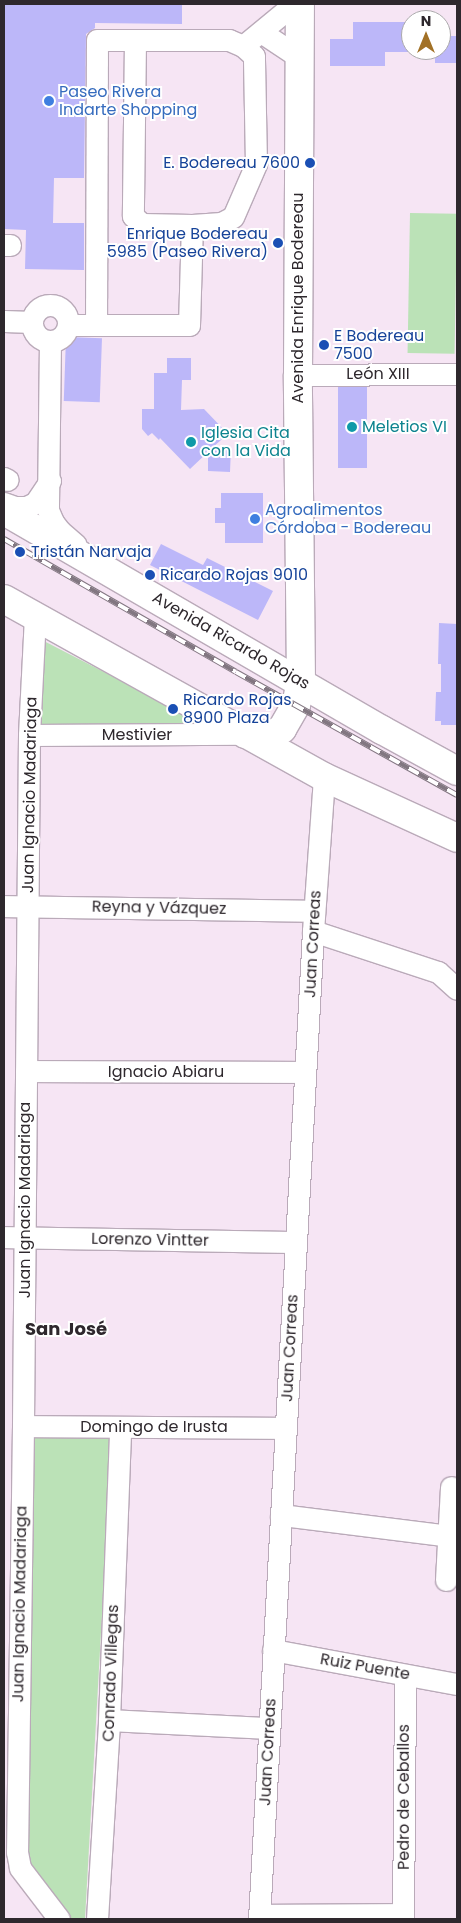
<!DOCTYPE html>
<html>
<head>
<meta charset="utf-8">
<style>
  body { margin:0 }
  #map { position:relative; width:461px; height:1923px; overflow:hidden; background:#f6e5f4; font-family:Poppins,sans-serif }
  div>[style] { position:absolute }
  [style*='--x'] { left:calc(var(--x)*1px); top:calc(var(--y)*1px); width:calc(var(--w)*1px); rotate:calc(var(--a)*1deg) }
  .green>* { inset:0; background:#bbe2b7; transform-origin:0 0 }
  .building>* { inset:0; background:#bcb7f9; transform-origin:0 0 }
  .roads { filter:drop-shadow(1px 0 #baaab9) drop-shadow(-1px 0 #baaab9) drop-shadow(0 1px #baaab9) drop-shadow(0 -1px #baaab9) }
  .minor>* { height:21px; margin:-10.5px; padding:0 10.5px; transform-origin:10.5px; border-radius:10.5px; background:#fff }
  .minor>.ring { margin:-10.5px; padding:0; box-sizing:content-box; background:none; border:21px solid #fff; border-radius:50% }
  .major>* { height:28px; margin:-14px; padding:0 14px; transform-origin:14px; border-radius:14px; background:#fff }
  .rail>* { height:5.5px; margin-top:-2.75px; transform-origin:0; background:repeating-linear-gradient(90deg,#fff 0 11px,#827781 0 22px); box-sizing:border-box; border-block:1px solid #827781 }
  .dots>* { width:14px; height:14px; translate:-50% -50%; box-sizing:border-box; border:2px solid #fff; border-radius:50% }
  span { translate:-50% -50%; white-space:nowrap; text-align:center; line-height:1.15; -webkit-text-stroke:4px #fff; paint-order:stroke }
  .shop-label { font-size:16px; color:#366cbe }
  .left { translate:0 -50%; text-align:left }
  .transit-label { font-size:16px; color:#164399 }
  .right { translate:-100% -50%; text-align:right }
  .street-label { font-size:16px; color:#2e282d }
  .culture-label { font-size:16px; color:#0d838f }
  .neighbourhood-label { font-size:18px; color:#2e282d; font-weight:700 }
  .frame { position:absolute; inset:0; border:5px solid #2e282d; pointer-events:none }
  .north { position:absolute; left:401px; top:10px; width:50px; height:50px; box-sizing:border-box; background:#fff; border:1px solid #aba9ab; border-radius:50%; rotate:0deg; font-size:14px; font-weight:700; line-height:20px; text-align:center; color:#2e282d }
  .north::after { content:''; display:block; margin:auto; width:18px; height:22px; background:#a27126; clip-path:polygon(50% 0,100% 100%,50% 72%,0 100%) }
</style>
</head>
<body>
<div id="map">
  <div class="green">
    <i style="left:410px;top:213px;width:47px;height:140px;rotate:1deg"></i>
    <i style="clip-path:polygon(38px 638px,209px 726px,36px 724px)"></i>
    <i style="clip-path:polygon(112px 1435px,85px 1919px,71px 1919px,37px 1880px,27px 1852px,33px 1437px)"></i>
  </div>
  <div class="building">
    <i style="clip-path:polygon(4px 4px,182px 4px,182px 24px,95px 23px,95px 28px,86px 34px,84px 178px,54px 178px,53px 223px,84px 223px,84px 270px,25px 269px,26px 230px,4px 229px)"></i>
    <i style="clip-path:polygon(353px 22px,411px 22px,411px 52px,385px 52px,385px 66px,330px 66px,330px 39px,353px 39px)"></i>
    <i style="clip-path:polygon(441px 36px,457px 36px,457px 63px,435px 63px,435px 50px,441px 50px)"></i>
    <i style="left:66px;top:337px;width:36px;height:64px;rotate:2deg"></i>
    <i style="clip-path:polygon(167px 358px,191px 358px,191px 380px,182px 380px,181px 410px,204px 409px,228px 434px,213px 447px,231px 448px,230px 472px,208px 471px,208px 452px,190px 469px,160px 438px,159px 440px,152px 433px,148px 436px,142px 429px,142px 409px,154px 409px,154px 373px,167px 373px)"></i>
    <i style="left:338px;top:387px;width:29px;height:81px"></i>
    <i style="clip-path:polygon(221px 493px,263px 493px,263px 543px,225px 543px,225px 523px,215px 523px,215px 508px,221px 508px)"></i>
    <i style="clip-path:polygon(161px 544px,203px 565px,207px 558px,273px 591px,258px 620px,150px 565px)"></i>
    <i style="clip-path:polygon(439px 623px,457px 624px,457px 725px,441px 725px,441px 721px,435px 721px,436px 692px,441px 692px,441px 664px,438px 664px)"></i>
  </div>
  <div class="roads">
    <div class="minor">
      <i style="--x:261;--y:32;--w:47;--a:33.7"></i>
      <i style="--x:135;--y:40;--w:176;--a:90.7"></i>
      <i style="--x:133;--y:216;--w:12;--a:42"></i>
      <i style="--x:142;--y:224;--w:50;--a:1.1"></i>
      <i style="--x:243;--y:46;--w:66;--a:-39.5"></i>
      <i style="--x:4;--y:245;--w:6;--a:0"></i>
      <i class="ring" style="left:32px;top:305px;width:15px;height:15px"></i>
      <i style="--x:4;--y:321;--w:28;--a:2"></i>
      <i style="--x:68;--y:325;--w:121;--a:0"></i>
      <i style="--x:189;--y:325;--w:100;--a:-88.3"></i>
      <i style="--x:192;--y:225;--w:29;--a:-4"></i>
      <i style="--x:221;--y:223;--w:13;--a:-27"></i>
      <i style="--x:233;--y:217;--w:58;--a:-66.5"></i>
      <i style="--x:256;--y:164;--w:108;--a:-91.1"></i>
      <i style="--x:254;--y:56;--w:15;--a:-138"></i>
      <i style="--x:243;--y:46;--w:15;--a:-157"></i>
      <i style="--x:229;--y:40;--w:132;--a:180"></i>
      <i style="--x:97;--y:40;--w:285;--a:90.2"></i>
      <i style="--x:50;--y:341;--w:169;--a:90.7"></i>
      <i style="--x:48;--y:510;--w:13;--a:67"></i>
      <i style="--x:53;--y:522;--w:11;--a:52"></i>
      <i style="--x:60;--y:531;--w:21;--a:41"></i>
      <i style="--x:298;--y:375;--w:159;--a:-0.4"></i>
      <i style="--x:4;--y:478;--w:4;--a:27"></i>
      <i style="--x:4;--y:503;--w:12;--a:20"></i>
      <i style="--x:15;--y:507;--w:11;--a:0"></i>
      <i style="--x:26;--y:507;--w:10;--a:-24"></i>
      <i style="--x:35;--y:503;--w:27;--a:-56"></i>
      <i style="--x:35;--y:616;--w:119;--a:92.9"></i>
      <i style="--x:29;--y:735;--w:691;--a:90.5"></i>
      <i style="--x:23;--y:1426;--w:426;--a:90.8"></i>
      <i style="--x:17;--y:1852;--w:16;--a:79"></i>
      <i style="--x:20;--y:1868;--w:64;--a:52.6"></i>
      <i style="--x:29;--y:735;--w:216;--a:-0.3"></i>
      <i style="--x:4;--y:906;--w:310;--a:0.9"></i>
      <i style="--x:313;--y:931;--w:132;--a:18.2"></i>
      <i style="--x:438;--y:972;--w:25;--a:42"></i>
      <i style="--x:26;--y:1071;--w:279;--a:0.2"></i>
      <i style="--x:4;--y:1237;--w:292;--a:1"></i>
      <i style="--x:23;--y:1426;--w:262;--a:0.4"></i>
      <i style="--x:281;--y:1515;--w:169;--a:7.1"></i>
      <i style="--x:446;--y:1580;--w:93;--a:-86.9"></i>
      <i style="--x:273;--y:1650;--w:187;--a:10.5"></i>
      <i style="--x:109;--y:1720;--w:160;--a:2.9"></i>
      <i style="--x:259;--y:1915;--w:144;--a:-0.4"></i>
      <i style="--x:97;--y:1919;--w:199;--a:-86.5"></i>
      <i style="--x:109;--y:1720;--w:293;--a:-87.8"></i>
      <i style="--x:259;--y:1919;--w:989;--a:-86.87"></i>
      <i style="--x:313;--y:931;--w:154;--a:-85.9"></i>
      <i style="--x:403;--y:1919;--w:244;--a:-89.5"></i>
    </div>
    <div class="major">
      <i style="--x:4;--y:511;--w:437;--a:30.1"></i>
      <i style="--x:382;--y:730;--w:85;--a:28.7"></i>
      <i style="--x:4;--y:599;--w:366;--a:29.1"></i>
      <i style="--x:324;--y:777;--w:146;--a:24.6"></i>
      <i style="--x:245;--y:734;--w:26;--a:2"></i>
      <i style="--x:271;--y:735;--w:13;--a:-29"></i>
      <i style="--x:282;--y:729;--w:28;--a:-60"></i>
      <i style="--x:296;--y:705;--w:25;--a:-78"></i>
      <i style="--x:301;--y:681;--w:306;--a:-90.6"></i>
      <i style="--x:298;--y:375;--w:371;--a:-89.7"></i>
    </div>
  </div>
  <div class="rail">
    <i style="--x:4;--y:539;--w:267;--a:29.8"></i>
    <i style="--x:236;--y:672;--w:253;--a:29.1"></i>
  </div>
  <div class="dots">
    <i style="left:49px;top:101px;background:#3f7fe0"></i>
    <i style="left:310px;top:163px;background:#1a4fb4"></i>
    <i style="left:278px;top:243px;background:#1a4fb4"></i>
    <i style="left:324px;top:345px;background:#1a4fb4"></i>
    <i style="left:352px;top:427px;background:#0f9aa8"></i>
    <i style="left:191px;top:442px;background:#0f9aa8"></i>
    <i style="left:255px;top:519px;background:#3f7fe0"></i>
    <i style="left:20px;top:552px;background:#1a4fb4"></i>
    <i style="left:150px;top:575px;background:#1a4fb4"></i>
    <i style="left:173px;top:709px;background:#1a4fb4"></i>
  </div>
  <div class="shop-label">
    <span class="left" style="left:59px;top:101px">Paseo Rivera<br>Indarte Shopping</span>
    <span class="left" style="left:265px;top:519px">Agroalimentos<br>Córdoba - Bodereau</span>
  </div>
  <div class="transit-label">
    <span class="right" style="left:300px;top:163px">E. Bodereau 7600</span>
    <span class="right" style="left:268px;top:243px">Enrique Bodereau<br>5985 (Paseo Rivera)</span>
    <span class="left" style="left:334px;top:345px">E Bodereau<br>7500</span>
    <span class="left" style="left:31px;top:552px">Tristán Narvaja</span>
    <span class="left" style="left:160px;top:575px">Ricardo Rojas 9010</span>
    <span class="left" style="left:183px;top:709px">Ricardo Rojas<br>8900 Plaza</span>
  </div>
  <div class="street-label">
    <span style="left:298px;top:298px;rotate:-90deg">Avenida Enrique Bodereau</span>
    <span style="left:378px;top:374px">León XIII</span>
    <span style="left:231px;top:641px;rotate:30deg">Avenida Ricardo Rojas</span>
    <span style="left:137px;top:735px">Mestivier</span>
    <span style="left:30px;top:795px;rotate:-89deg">Juan Ignacio Madariaga</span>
    <span style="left:159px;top:908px;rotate:1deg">Reyna y Vázquez</span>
    <span style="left:313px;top:944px;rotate:-87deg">Juan Correas</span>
    <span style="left:166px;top:1072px">Ignacio Abiaru</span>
    <span style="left:25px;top:1200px;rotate:-90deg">Juan Ignacio Madariaga</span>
    <span style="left:150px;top:1240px;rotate:1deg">Lorenzo Vintter</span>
    <span style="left:290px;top:1348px;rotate:-87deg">Juan Correas</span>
    <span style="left:154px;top:1427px">Domingo de Irusta</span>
    <span style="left:20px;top:1604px;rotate:-89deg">Juan Ignacio Madariaga</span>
    <span style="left:365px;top:1667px;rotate:10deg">Ruiz Puente</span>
    <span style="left:111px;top:1673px;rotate:-88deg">Conrado Villegas</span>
    <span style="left:268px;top:1752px;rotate:-87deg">Juan Correas</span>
    <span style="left:404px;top:1797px;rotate:-90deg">Pedro de Ceballos</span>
  </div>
  <div class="culture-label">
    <span class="left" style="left:362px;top:427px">Meletios VI</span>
    <span class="left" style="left:201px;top:442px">Iglesia Cita<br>con la Vida</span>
  </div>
  <div class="neighbourhood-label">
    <span style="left:66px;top:1329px">San José</span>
  </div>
  <div class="frame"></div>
  <div class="north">N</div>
</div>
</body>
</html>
